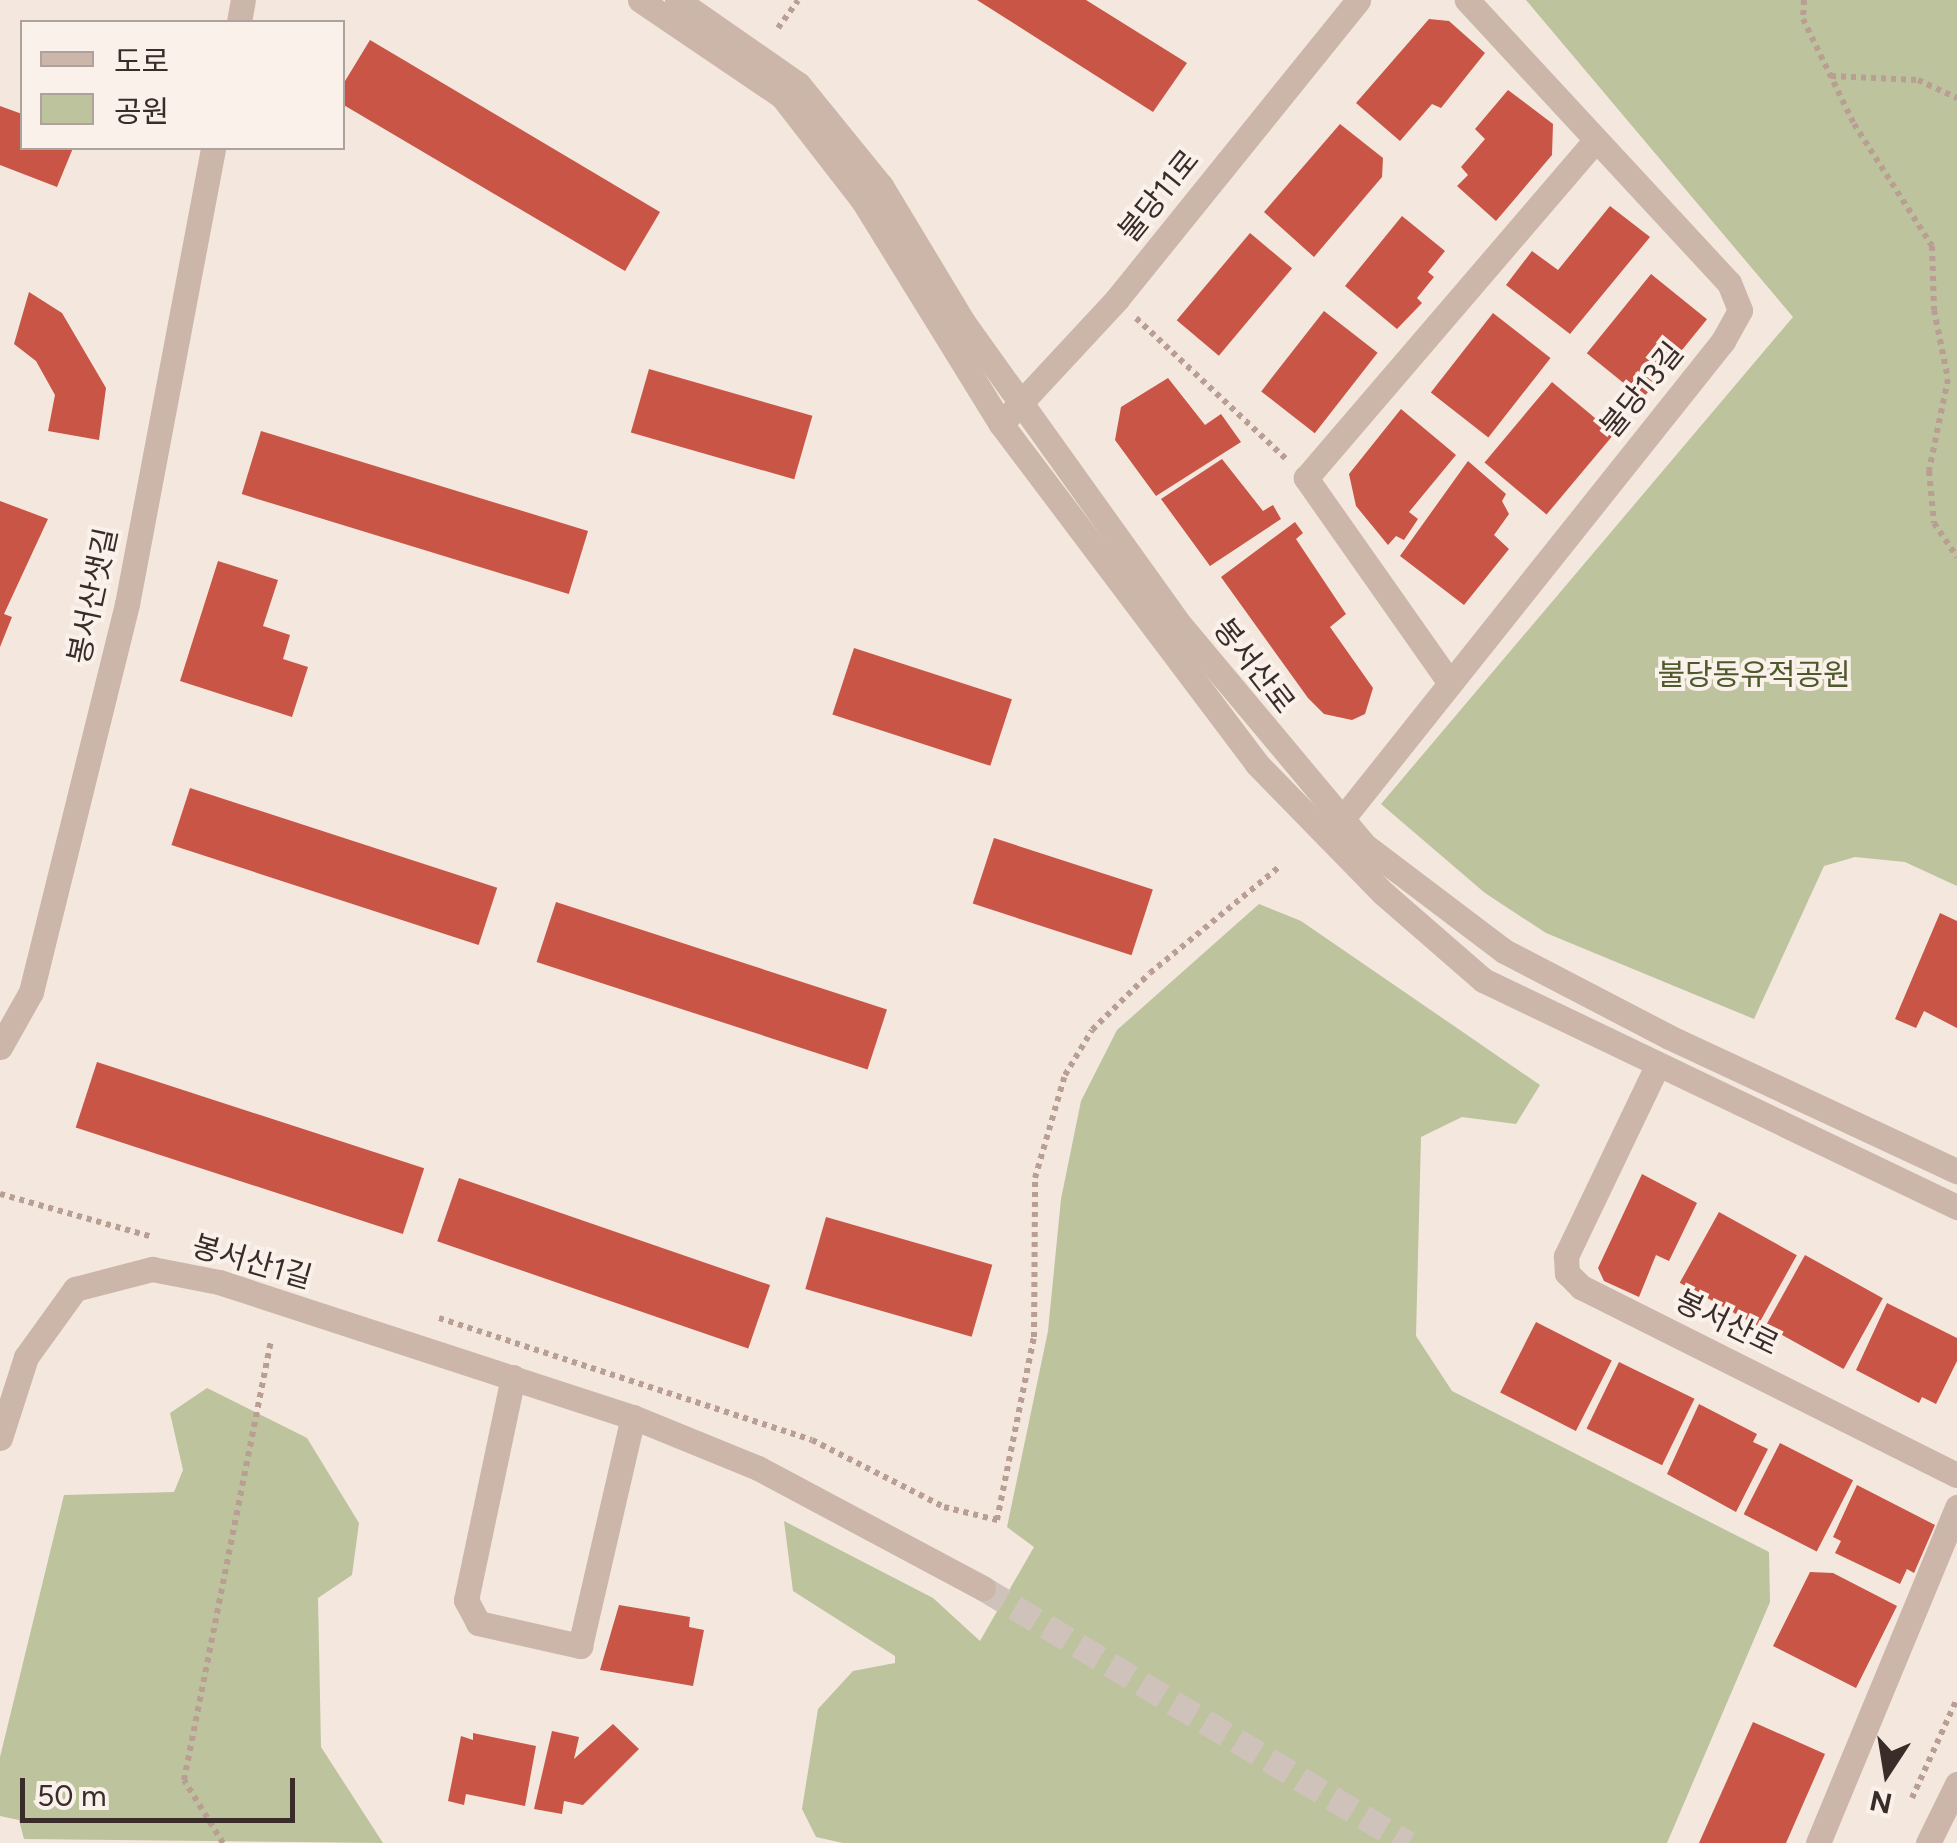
<!DOCTYPE html>
<html>
<head>
<meta charset="utf-8">
<style>
  body { margin:0 }
  #map { position:relative; width:1957px; height:1843px; overflow:hidden; background:#f3e7de; font-family:Figtree,"Noto Sans KR",sans-serif }
  div>[style] { position:absolute }
  [style*='--x'] { left:calc(var(--x)*1px); top:calc(var(--y)*1px); width:calc(var(--w)*1px); rotate:calc(var(--a)*1deg) }
  .green>* { inset:0; background:#bcc39d }
  .building>* { inset:0; background:#c95546; transform-origin:0 0 }
  .minor-tunnel>* { height:25px; margin-top:-12.5px; transform-origin:0; background:repeating-linear-gradient(90deg,#cec2ba 0 25px,transparent 0 37px) }
  .path>* { height:6px; margin-top:-3px; transform-origin:0; background:repeating-linear-gradient(90deg,#b89e93 0 5px,transparent 0 10px) }
  .minor>* { height:25px; margin:-12.5px; padding:0 12.5px; transform-origin:12.5px; border-radius:12.5px; background:#ccb5a9 }
  .tertiary>* { height:25px; margin:-12.5px; padding:0 12.5px; transform-origin:12.5px; border-radius:12.5px; background:#ccb5a9 }
  span { translate:-50% -50%; white-space:nowrap; text-align:center; line-height:1.15; -webkit-text-stroke:8px #fbf1eb; paint-order:stroke }
  .street-label { font-size:30px; color:#392c29 }
  .park-label { font-size:30px; color:#4e592c }
  .legend { position:absolute; left:20px; top:20px; width:325px; height:130px; box-sizing:border-box; background:#fbf1eb; border:2px solid #ada29d; margin:0; padding:12px 18px; list-style:none; font-size:30px; color:#392c29 }
  .legend li { display:flex; align-items:center; gap:20px; height:50px }
  .legend b { width:50px; border:2px solid #ada29d }
  .north { position:absolute; left:1837px; top:1723px; width:100px; height:100px; -webkit-text-stroke:8px #fbf1eb; paint-order:stroke; rotate:192deg; font-size:28px; font-weight:700; line-height:40px; text-align:center; color:#392c29 }
  .north::after { content:''; display:block; margin:auto; width:35px; height:45px; background:#392c29; clip-path:polygon(50% 0,100% 100%,50% 72%,0 100%) }
  .scale { position:absolute; left:20px; top:1778px; width:275px; height:45px; box-sizing:border-box; border:5px solid #392c29; border-top:0; padding-left:12px; font-size:30px; line-height:35px; white-space:nowrap; color:#392c29; -webkit-text-stroke:8px #fbf1eb; paint-order:stroke }
</style>
</head>
<body>
<div id="map">
  <div class="green">
    <i style="clip-path:polygon(1526px 0,1957px 0,1957px 886px,1905px 862px,1855px 857px,1824px 866px,1754px 1019px,1546px 933px,1485px 893px,1381px 804px,1793px 317px)"></i>
    <i style="clip-path:polygon(1259px 904px,1301px 921px,1540px 1085px,1516px 1124px,1462px 1117px,1421px 1137px,1416px 1336px,1452px 1391px,1769px 1552px,1770px 1602px,1667px 1843px,843px 1843px,816px 1837px,802px 1809px,818px 1709px,853px 1671px,895px 1663px,895px 1656px,793px 1591px,784px 1521px,933px 1598px,980px 1641px,1034px 1547px,1007px 1527px,1048px 1331px,1061px 1199px,1081px 1101px,1117px 1030px)"></i>
    <i style="clip-path:polygon(207px 1388px,307px 1438px,359px 1523px,352px 1575px,318px 1598px,321px 1747px,383px 1843px,24px 1839px,19px 1820px,0 1816px,0 1757px,64px 1495px,174px 1492px,183px 1470px,170px 1413px)"></i>
  </div>
  <div class="building">
    <i style="clip-path:polygon(977px 0,1086px 0,1187px 63px,1153px 112px)"></i>
    <i style="clip-path:polygon(1429px 19px,1449px 21px,1485px 53px,1441px 108px,1432px 104px,1400px 141px,1356px 103px)"></i>
    <i style="clip-path:polygon(370px 40px,660px 212px,625px 271px,342px 104px,342px 86px)"></i>
    <i style="clip-path:polygon(1508px 90px,1553px 124px,1552px 155px,1496px 221px,1457px 186px,1468px 175px,1461px 167px,1485px 139px,1475px 129px)"></i>
    <i style="clip-path:polygon(0 106px,22px 114px,22px 148px,73px 148px,57px 187px,0 165px)"></i>
    <i style="clip-path:polygon(1340px 124px,1383px 158px,1382px 177px,1314px 257px,1264px 212px)"></i>
    <i style="clip-path:polygon(1610px 206px,1650px 237px,1570px 334px,1506px 285px,1532px 251px,1558px 270px)"></i>
    <i style="clip-path:polygon(1402px 216px,1445px 251px,1428px 272px,1434px 277px,1417px 298px,1422px 303px,1397px 329px,1345px 286px)"></i>
    <i style="left:1250px;top:233px;width:55px;height:114px;rotate:40deg"></i>
    <i style="left:1651px;top:274px;width:72px;height:102px;rotate:39deg"></i>
    <i style="clip-path:polygon(29px 292px,62px 313px,106px 388px,99px 440px,48px 431px,55px 395px,36px 361px,14px 344px)"></i>
    <i style="left:1324px;top:311px;width:68px;height:102px;rotate:38deg"></i>
    <i style="left:1493px;top:313px;width:73px;height:101px;rotate:38deg"></i>
    <i style="left:649px;top:369px;width:170px;height:66px;rotate:16deg"></i>
    <i style="clip-path:polygon(1168px 378px,1205px 425px,1221px 414px,1241px 442px,1156px 496px,1115px 440px,1121px 407px)"></i>
    <i style="left:1552px;top:382px;width:81px;height:105px;rotate:40deg"></i>
    <i style="clip-path:polygon(1401px 409px,1456px 455px,1409px 512px,1418px 519px,1404px 540px,1396px 536px,1388px 545px,1356px 506px,1349px 474px)"></i>
    <i style="left:261px;top:431px;width:342px;height:66px;rotate:17deg"></i>
    <i style="clip-path:polygon(1222px 459px,1263px 511px,1273px 505px,1281px 519px,1210px 566px,1161px 499px)"></i>
    <i style="clip-path:polygon(1468px 461px,1506px 494px,1502px 501px,1509px 514px,1494px 535px,1509px 549px,1464px 605px,1400px 556px)"></i>
    <i style="clip-path:polygon(0 501px,48px 519px,4px 614px,12px 617px,0 647px)"></i>
    <i style="clip-path:polygon(1295px 522px,1303px 533px,1296px 539px,1346px 614px,1330px 627px,1373px 688px,1365px 714px,1352px 720px,1324px 714px,1308px 698px,1221px 577px)"></i>
    <i style="clip-path:polygon(218px 561px,278px 580px,263px 626px,290px 635px,283px 659px,308px 667px,292px 717px,180px 681px)"></i>
    <i style="left:854px;top:648px;width:166px;height:70px;rotate:18deg"></i>
    <i style="left:190px;top:788px;width:323px;height:60px;rotate:18deg"></i>
    <i style="left:994px;top:838px;width:167px;height:69px;rotate:18deg"></i>
    <i style="left:556px;top:902px;width:348px;height:63px;rotate:18deg"></i>
    <i style="clip-path:polygon(1940px 913px,1957px 921px,1957px 1028px,1924px 1011px,1916px 1028px,1895px 1019px)"></i>
    <i style="left:97px;top:1062px;width:344px;height:69px;rotate:18deg"></i>
    <i style="clip-path:polygon(1642px 1174px,1697px 1203px,1669px 1261px,1656px 1255px,1639px 1297px,1604px 1281px,1598px 1268px)"></i>
    <i style="left:459px;top:1178px;width:329px;height:67px;rotate:19deg"></i>
    <i style="left:1719px;top:1212px;width:89px;height:81px;rotate:29deg"></i>
    <i style="left:826px;top:1217px;width:173px;height:75px;rotate:16deg"></i>
    <i style="left:1805px;top:1255px;width:89px;height:81px;rotate:29deg"></i>
    <i style="clip-path:polygon(1887px 1303px,1957px 1338px,1957px 1361px,1936px 1404px,1922px 1397px,1919px 1403px,1856px 1370px)"></i>
    <i style="left:1536px;top:1322px;width:85px;height:79px;rotate:27deg"></i>
    <i style="left:1619px;top:1362px;width:84px;height:74px;rotate:26deg"></i>
    <i style="clip-path:polygon(1699px 1404px,1757px 1434px,1753px 1442px,1768px 1449px,1736px 1512px,1667px 1474px)"></i>
    <i style="left:1780px;top:1443px;width:82px;height:80px;rotate:27deg"></i>
    <i style="clip-path:polygon(1857px 1485px,1935px 1525px,1914px 1573px,1907px 1569px,1900px 1584px,1835px 1553px,1841px 1541px,1833px 1537px)"></i>
    <i style="clip-path:polygon(1810px 1572px,1833px 1573px,1897px 1606px,1856px 1688px,1773px 1646px)"></i>
    <i style="clip-path:polygon(619px 1605px,690px 1617px,689px 1627px,704px 1630px,693px 1686px,600px 1670px)"></i>
    <i style="clip-path:polygon(1753px 1722px,1825px 1754px,1786px 1843px,1699px 1843px)"></i>
    <i style="clip-path:polygon(613px 1724px,639px 1749px,583px 1805px,564px 1801px,562px 1814px,534px 1809px,552px 1731px,579px 1737px,574px 1759px)"></i>
    <i style="clip-path:polygon(473px 1733px,536px 1746px,525px 1806px,466px 1794px,464px 1805px,448px 1801px,461px 1736px,473px 1740px)"></i>
  </div>
  <div class="minor-tunnel">
    <i style="--x:983;--y:1588;--w:496;--a:31"></i>
  </div>
  <div class="path">
    <i style="--x:1804;--y:0;--w:19;--a:93"></i>
    <i style="--x:1803;--y:19;--w:117;--a:64.1"></i>
    <i style="--x:1854;--y:124;--w:145;--a:57.4"></i>
    <i style="--x:1932;--y:246;--w:64;--a:88.2"></i>
    <i style="--x:1934;--y:310;--w:70;--a:78.5"></i>
    <i style="--x:1948;--y:379;--w:94;--a:101.7"></i>
    <i style="--x:1929;--y:471;--w:52;--a:84.5"></i>
    <i style="--x:1934;--y:523;--w:41;--a:55.9"></i>
    <i style="--x:778;--y:28;--w:34;--a:-54"></i>
    <i style="--x:1831;--y:76;--w:87;--a:2.6"></i>
    <i style="--x:1918;--y:80;--w:43;--a:24.8"></i>
    <i style="--x:1136;--y:318;--w:207;--a:43.2"></i>
    <i style="--x:0;--y:1194;--w:159;--a:15.7"></i>
    <i style="--x:439;--y:1318;--w:392;--a:18.1"></i>
    <i style="--x:812;--y:1440;--w:148;--a:26.9"></i>
    <i style="--x:944;--y:1507;--w:55;--a:13.8"></i>
    <i style="--x:997;--y:1520;--w:187;--a:-78.6"></i>
    <i style="--x:1034;--y:1337;--w:159;--a:-89.6"></i>
    <i style="--x:1035;--y:1178;--w:107;--a:-73.8"></i>
    <i style="--x:1065;--y:1075;--w:52;--a:-59"></i>
    <i style="--x:1092;--y:1030;--w:81;--a:-44.5"></i>
    <i style="--x:1150;--y:973;--w:167;--a:-39.4"></i>
    <i style="--x:1912;--y:1798;--w:109;--a:-65.6"></i>
    <i style="--x:223;--y:1843;--w:74;--a:-121.8"></i>
    <i style="--x:184;--y:1780;--w:448;--a:-78.8"></i>
  </div>
  <div class="minor">
    <i style="--x:239;--y:22;--w:22;--a:-80"></i>
    <i style="--x:1001;--y:424;--w:171;--a:-47.1"></i>
    <i style="--x:1117;--y:299;--w:384;--a:-51.1"></i>
    <i style="--x:1450;--y:683;--w:251;--a:-125.1"></i>
    <i style="--x:1306;--y:478;--w:445;--a:-49.4"></i>
    <i style="--x:1331;--y:833;--w:629;--a:-51.45"></i>
    <i style="--x:1723;--y:341;--w:35;--a:-61"></i>
    <i style="--x:1740;--y:310;--w:29;--a:-112"></i>
    <i style="--x:1729;--y:283;--w:386;--a:-132.8"></i>
    <i style="--x:0;--y:1047;--w:63;--a:-60.6"></i>
    <i style="--x:31;--y:992;--w:400;--a:-76.1"></i>
    <i style="--x:127;--y:604;--w:464;--a:-79.3"></i>
    <i style="--x:1657;--y:1066;--w:211;--a:115.6"></i>
    <i style="--x:1566;--y:1256;--w:17;--a:87"></i>
    <i style="--x:1567;--y:1273;--w:20;--a:45"></i>
    <i style="--x:1581;--y:1287;--w:420;--a:26.6"></i>
    <i style="--x:513;--y:1377;--w:228;--a:101.9"></i>
    <i style="--x:466;--y:1600;--w:26;--a:62"></i>
    <i style="--x:478;--y:1623;--w:105;--a:12.7"></i>
    <i style="--x:580;--y:1646;--w:235;--a:-77"></i>
    <i style="--x:0;--y:1438;--w:85;--a:-72.2"></i>
    <i style="--x:26;--y:1357;--w:84;--a:-54.2"></i>
    <i style="--x:75;--y:1289;--w:80;--a:-14.6"></i>
    <i style="--x:152;--y:1269;--w:68;--a:11"></i>
    <i style="--x:219;--y:1282;--w:435;--a:18.1"></i>
    <i style="--x:633;--y:1417;--w:135;--a:22.2"></i>
    <i style="--x:758;--y:1468;--w:255;--a:28.1"></i>
    <i style="--x:1818;--y:1843;--w:364;--a:-67.5"></i>
  </div>
  <div class="tertiary">
    <i style="--x:640;--y:0;--w:171;--a:34.1"></i>
    <i style="--x:782;--y:96;--w:130;--a:52.2"></i>
    <i style="--x:862;--y:199;--w:264;--a:58.3"></i>
    <i style="--x:1001;--y:424;--w:426;--a:53"></i>
    <i style="--x:1257;--y:764;--w:180;--a:45.7"></i>
    <i style="--x:1383;--y:893;--w:133;--a:41"></i>
    <i style="--x:1483;--y:980;--w:526;--a:25.59"></i>
    <i style="--x:677;--y:0;--w:147;--a:34.8"></i>
    <i style="--x:798;--y:84;--w:132;--a:50.9"></i>
    <i style="--x:881;--y:186;--w:159;--a:58.9"></i>
    <i style="--x:963;--y:322;--w:374;--a:54.4"></i>
    <i style="--x:1181;--y:626;--w:285;--a:50.1"></i>
    <i style="--x:1364;--y:845;--w:176;--a:37.1"></i>
    <i style="--x:1504;--y:951;--w:186;--a:27.5"></i>
    <i style="--x:1669;--y:1037;--w:318;--a:25"></i>
    <i style="--x:1928;--y:1843;--w:66;--a:-63.8"></i>
  </div>
  <div class="street-label">
    <span style="left:1159px;top:196px;rotate:-51deg">불당11로</span>
    <span style="left:1642px;top:390px;rotate:-51deg">불당13길</span>
    <span style="left:93px;top:596px;rotate:-78deg">봉서산샛길</span>
    <span style="left:1254px;top:666px;rotate:52deg">봉서산로</span>
    <span style="left:252px;top:1262px;rotate:16deg">봉서산1길</span>
    <span style="left:1727px;top:1323px;rotate:26deg">봉서산로</span>
  </div>
  <div class="park-label">
    <span style="left:1754px;top:675px">불당동유적공원</span>
  </div>
  <ul class="legend">
  <li><b style="height:12px;background:#ccb5a9"></b>도로</li>
  <li><b style="height:28px;background:#bcc39d"></b>공원</li>
  </ul>
  <div class="north">N</div>
  <div class="scale">50 m</div>
</div>
</body>
</html>
